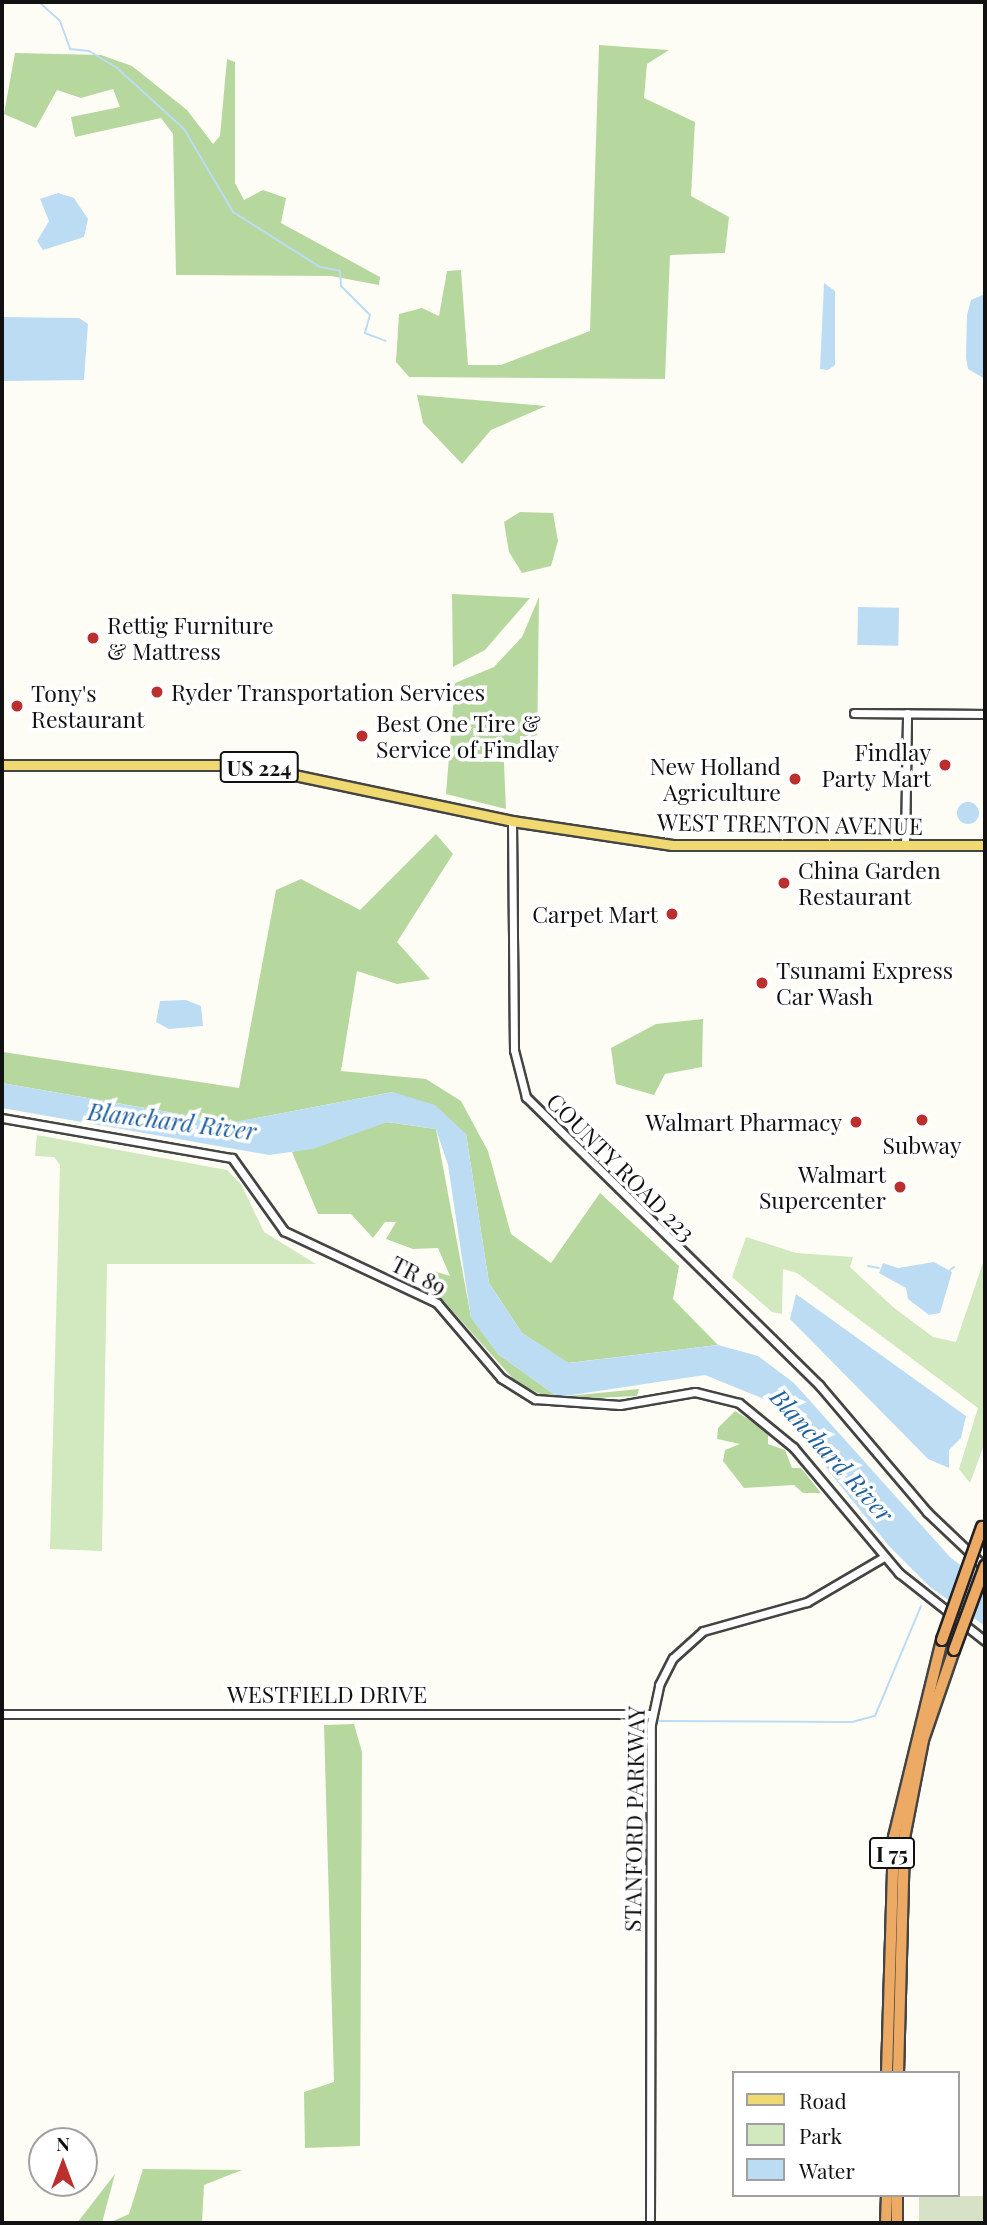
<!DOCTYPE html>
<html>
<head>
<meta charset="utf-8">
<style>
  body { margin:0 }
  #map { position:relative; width:987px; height:2225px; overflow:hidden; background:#fefdf5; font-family:"Playfair Display",serif }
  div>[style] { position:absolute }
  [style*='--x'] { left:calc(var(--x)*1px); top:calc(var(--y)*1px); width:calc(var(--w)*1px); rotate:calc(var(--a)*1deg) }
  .green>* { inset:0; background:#d2e8bf }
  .forest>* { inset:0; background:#b6d89f }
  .cemetery>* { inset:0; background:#d6e1c5; transform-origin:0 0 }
  .water>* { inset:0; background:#bcdcf4; transform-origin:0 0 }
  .round { border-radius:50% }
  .stream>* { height:2px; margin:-1px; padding:0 1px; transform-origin:1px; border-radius:1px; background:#bcdcf4 }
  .roads { filter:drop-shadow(2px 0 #444) drop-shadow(-2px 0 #444) drop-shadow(0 2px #444) drop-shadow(0 -2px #444) }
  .minor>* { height:7px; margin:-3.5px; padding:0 3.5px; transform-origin:3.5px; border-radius:3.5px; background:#fff }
  .major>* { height:9px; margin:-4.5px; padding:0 4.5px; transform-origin:4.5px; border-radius:4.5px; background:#f1d972 }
  .highway>* { height:10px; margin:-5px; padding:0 5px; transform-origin:5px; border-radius:5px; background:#edaa65 }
  .bridges { filter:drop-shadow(2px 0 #222) drop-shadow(-2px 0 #222) drop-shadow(0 2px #222) drop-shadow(0 -2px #222) }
  .highway-bridge>* { height:10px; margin:-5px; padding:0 5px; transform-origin:5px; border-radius:5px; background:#edaa65 }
  .dots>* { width:19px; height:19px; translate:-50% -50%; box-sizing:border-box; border:4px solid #fff; border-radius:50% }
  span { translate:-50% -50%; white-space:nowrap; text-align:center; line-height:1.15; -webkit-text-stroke:7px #fff; paint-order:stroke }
  .shield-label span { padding:2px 5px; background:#fff; border:2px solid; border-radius:5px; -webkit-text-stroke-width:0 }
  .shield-label { font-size:21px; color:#111; font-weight:700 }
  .poi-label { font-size:23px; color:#111 }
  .left { translate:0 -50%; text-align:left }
  .right { translate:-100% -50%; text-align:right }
  .street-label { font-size:23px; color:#111 }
  .water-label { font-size:24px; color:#1f5f9e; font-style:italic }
  .frame { position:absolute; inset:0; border:4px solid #111; pointer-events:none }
  .legend { position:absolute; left:732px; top:2071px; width:228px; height:126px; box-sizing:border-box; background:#fff; border:2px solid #a0a0a0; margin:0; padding:9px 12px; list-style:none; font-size:21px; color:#111 }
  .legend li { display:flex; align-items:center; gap:14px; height:35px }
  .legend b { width:35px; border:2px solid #a0a0a0 }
  .north { position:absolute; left:28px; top:2127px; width:70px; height:70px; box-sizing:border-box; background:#fff; border:2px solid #a0a0a0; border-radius:50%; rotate:0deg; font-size:19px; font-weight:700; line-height:28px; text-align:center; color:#111 }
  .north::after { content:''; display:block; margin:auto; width:24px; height:32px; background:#bb302f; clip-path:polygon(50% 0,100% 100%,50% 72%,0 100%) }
</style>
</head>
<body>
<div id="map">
  <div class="green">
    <i style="clip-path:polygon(37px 1135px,227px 1170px,241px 1184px,264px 1232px,316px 1264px,107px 1264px,102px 1551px,50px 1549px,60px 1165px,54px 1157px,35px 1156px)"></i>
    <i style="clip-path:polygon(746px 1237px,796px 1253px,853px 1257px,850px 1267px,893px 1307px,933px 1337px,956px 1342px,985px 1257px,985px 1442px,970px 1483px,959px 1469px,978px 1408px,797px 1273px,783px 1269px,782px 1314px,772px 1312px,732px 1277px)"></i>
  </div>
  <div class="forest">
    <i style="clip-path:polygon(599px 45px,669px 50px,647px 64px,644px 98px,695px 122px,691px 196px,729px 217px,725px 253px,670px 255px,665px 379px,409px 377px,396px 362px,399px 314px,422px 308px,439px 316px,447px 271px,461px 270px,468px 365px,501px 365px,590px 331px)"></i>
    <i style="clip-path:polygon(15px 53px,101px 55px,132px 66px,187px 110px,213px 144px,220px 136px,227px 59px,235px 62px,235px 183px,244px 200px,263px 190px,286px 198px,281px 223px,380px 277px,379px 285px,331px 276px,176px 275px,173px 134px,161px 118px,75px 137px,71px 117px,120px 107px,113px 89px,81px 98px,57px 90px,36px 128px,4px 114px)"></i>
    <i style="clip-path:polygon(417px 395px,546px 406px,491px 430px,462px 464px,423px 423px)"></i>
    <i style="clip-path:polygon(520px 512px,553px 513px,558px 541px,551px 566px,522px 573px,509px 552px,504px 522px)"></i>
    <i style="clip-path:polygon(452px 594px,530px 598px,485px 650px,453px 667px)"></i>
    <i style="clip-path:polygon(539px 597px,537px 750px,503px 741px,506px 809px,446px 794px,455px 683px,494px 667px,522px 637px)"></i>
    <i style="clip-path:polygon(436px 834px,453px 854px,397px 942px,430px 979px,397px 984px,357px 971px,341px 1071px,426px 1079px,461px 1101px,488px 1151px,511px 1234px,551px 1263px,600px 1193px,679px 1266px,673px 1299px,718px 1345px,568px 1363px,522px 1333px,489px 1283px,466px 1134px,393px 1092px,231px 1123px,2px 1083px,2px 1037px,3px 1052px,239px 1088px,276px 890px,301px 879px,360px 910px)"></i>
    <i style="clip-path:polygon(703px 1019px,702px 1067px,665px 1074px,654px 1095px,616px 1084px,611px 1048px,656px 1024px)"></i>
    <i style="clip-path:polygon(387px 1122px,436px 1129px,471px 1317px,498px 1354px,558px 1397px,639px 1389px,637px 1396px,552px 1400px,516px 1382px,438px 1295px,419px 1286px,430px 1270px,450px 1276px,438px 1248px,413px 1249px,386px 1239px,396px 1222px,385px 1222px,373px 1238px,351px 1214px,318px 1214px,292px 1152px)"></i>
    <i style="clip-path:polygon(735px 1411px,768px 1431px,768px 1444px,785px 1450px,792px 1468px,801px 1468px,821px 1493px,803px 1493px,794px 1485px,744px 1488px,723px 1461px,725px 1450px,740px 1444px,717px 1439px,718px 1428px)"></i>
    <i style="clip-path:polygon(354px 1724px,362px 1752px,360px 2146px,305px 2148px,304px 2092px,334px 2082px,324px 1725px)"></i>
    <i style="clip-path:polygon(143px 2169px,242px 2170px,204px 2185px,202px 2223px,109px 2223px,129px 2214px)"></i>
    <i style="clip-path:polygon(115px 2174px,102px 2223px,77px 2223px)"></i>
  </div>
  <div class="cemetery">
    <i style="left:919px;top:2196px;width:66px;height:27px"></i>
  </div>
  <div class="water">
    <i style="clip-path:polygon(58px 193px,74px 198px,88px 219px,84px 237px,43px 250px,37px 241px,49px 221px,40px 199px)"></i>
    <i style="clip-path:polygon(824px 283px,835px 291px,835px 365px,828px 370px,820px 369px)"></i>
    <i style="clip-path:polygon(985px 294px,985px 379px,968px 369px,966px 358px,967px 315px,971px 300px)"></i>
    <i style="clip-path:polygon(2px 317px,79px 318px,88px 324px,84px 380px,2px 381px)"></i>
    <i style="left:858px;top:607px;width:41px;height:38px;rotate:1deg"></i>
    <i class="round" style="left:957px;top:802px;width:22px;height:22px"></i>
    <i style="clip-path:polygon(186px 1000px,201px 1006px,203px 1026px,169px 1029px,156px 1022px,160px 1001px)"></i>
    <i style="clip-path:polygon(2px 1083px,230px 1123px,393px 1092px,435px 1105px,466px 1134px,489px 1283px,522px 1333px,569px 1363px,718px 1345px,758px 1356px,794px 1383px,950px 1557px,985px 1585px,985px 1626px,930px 1587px,889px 1546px,774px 1403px,705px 1375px,558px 1397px,498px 1354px,471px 1318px,448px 1165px,436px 1129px,387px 1122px,313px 1149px,269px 1155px,2px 1108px)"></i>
    <i style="clip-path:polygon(934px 1262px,952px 1272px,940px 1313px,929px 1315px,908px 1299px,906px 1288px,879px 1273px,883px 1263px,898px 1268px)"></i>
    <i style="clip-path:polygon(796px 1294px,966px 1416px,961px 1438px,949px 1450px,949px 1468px,928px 1459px,790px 1319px)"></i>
  </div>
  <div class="stream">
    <i style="--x:39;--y:2;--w:28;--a:42"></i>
    <i style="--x:60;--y:21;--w:30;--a:70"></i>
    <i style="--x:70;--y:49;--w:19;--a:6"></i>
    <i style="--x:89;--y:51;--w:33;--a:31"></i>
    <i style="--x:117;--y:68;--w:91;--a:42.3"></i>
    <i style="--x:184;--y:129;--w:96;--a:59.4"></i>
    <i style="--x:233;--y:212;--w:103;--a:32.3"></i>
    <i style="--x:320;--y:267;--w:20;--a:11"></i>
    <i style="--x:340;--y:271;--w:15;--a:86"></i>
    <i style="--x:341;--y:286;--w:41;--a:45"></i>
    <i style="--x:370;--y:315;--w:19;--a:106"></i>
    <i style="--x:365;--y:333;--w:22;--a:21"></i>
    <i style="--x:868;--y:1266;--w:11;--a:10"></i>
    <i style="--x:950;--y:1270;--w:5;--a:-37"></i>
    <i style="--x:659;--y:1721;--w:193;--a:0.3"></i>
    <i style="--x:852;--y:1722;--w:24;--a:-15"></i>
    <i style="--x:875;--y:1716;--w:119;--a:-67.3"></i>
  </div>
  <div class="roads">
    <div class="minor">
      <i style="--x:854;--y:713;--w:131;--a:0.4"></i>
      <i style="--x:512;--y:821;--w:229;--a:89.5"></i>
      <i style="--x:514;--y:1050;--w:49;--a:75.7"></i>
      <i style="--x:526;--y:1097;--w:411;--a:44.5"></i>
      <i style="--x:819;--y:1385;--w:167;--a:49.6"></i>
      <i style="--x:927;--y:1512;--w:80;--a:43.5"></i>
      <i style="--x:905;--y:846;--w:133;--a:-89.1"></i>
      <i style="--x:2;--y:1118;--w:233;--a:9.9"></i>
      <i style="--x:232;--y:1158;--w:90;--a:54.5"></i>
      <i style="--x:284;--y:1231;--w:169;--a:25.2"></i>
      <i style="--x:437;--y:1303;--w:99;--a:49.5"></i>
      <i style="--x:501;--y:1378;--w:40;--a:32"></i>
      <i style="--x:535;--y:1399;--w:85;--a:4"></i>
      <i style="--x:620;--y:1405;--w:76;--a:-9.8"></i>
      <i style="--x:695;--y:1392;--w:45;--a:14"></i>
      <i style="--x:739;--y:1403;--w:70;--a:39.2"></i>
      <i style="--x:793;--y:1447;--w:165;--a:49.9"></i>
      <i style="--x:899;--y:1573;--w:110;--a:38.3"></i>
      <i style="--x:2;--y:1714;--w:650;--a:0"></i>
      <i style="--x:650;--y:2223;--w:499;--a:-89.9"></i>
      <i style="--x:651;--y:1724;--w:40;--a:-78"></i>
      <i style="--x:659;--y:1685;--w:30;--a:-63"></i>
      <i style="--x:673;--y:1658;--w:40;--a:-42"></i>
      <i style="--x:703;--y:1631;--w:108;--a:-15.6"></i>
      <i style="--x:807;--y:1602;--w:89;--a:-30.3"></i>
    </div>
    <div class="major">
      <i style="--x:2;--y:765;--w:245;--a:0"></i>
      <i style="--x:247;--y:765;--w:271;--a:11.9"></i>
      <i style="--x:512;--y:821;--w:162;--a:8.5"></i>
      <i style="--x:672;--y:845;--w:313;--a:0"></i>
    </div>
    <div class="highway">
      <i style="--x:887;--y:2073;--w:236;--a:-88.3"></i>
      <i style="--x:894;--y:1837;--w:203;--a:-76.3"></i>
      <i style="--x:898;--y:2073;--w:235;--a:-88.5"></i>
      <i style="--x:904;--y:1838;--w:100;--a:-79"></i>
      <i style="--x:923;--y:1740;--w:95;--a:-71"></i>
      <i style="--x:886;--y:2223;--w:28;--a:-88"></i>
      <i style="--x:897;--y:2223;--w:28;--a:-90"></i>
    </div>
  </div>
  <div class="bridges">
    <div class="highway-bridge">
      <i style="--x:942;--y:1640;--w:120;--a:-70.5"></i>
      <i style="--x:954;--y:1650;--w:90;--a:-69.7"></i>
    </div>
  </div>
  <div class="dots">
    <i style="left:93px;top:638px;background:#bb302f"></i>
    <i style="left:157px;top:692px;background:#bb302f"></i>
    <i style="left:17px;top:706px;background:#bb302f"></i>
    <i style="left:362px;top:736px;background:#bb302f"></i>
    <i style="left:945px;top:765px;background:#bb302f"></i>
    <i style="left:795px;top:779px;background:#bb302f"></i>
    <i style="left:784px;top:883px;background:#bb302f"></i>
    <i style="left:672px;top:914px;background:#bb302f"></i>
    <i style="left:762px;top:983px;background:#bb302f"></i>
    <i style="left:922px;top:1120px;background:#bb302f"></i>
    <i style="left:856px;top:1122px;background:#bb302f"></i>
    <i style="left:900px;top:1187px;background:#bb302f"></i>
  </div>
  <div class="shield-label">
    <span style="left:259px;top:767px">US 224</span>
    <span style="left:892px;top:1853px">I 75</span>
  </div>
  <div class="poi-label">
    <span class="left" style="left:107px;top:638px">Rettig Furniture<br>&amp; Mattress</span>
    <span class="left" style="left:171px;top:692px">Ryder Transportation Services</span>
    <span class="left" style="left:31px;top:706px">Tony's<br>Restaurant</span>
    <span class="left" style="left:376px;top:736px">Best One Tire &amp;<br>Service of Findlay</span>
    <span class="right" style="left:931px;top:765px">Findlay<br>Party Mart</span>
    <span class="right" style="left:781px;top:779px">New Holland<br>Agriculture</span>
    <span class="left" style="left:798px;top:883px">China Garden<br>Restaurant</span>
    <span class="right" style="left:658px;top:914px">Carpet Mart</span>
    <span class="left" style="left:776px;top:983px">Tsunami Express<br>Car Wash</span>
    <span class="right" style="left:842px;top:1122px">Walmart Pharmacy</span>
    <span style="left:922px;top:1145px">Subway</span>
    <span class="right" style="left:886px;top:1187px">Walmart<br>Supercenter</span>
  </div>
  <div class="street-label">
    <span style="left:790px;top:824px;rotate:1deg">WEST TRENTON AVENUE</span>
    <span style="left:621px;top:1167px;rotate:45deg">COUNTY ROAD 223</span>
    <span style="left:419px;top:1275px;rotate:27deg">TR 89</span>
    <span style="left:327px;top:1694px">WESTFIELD DRIVE</span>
    <span style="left:634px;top:1819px;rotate:-89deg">STANFORD PARKWAY</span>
  </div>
  <div class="water-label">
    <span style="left:172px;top:1121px;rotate:7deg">Blanchard River</span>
    <span style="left:832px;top:1455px;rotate:48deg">Blanchard River</span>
  </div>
  <div class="frame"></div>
  <ul class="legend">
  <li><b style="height:9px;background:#f1d972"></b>Road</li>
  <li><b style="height:19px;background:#d2e8bf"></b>Park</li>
  <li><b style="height:19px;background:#bcdcf4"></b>Water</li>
  </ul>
  <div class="north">N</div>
</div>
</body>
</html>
